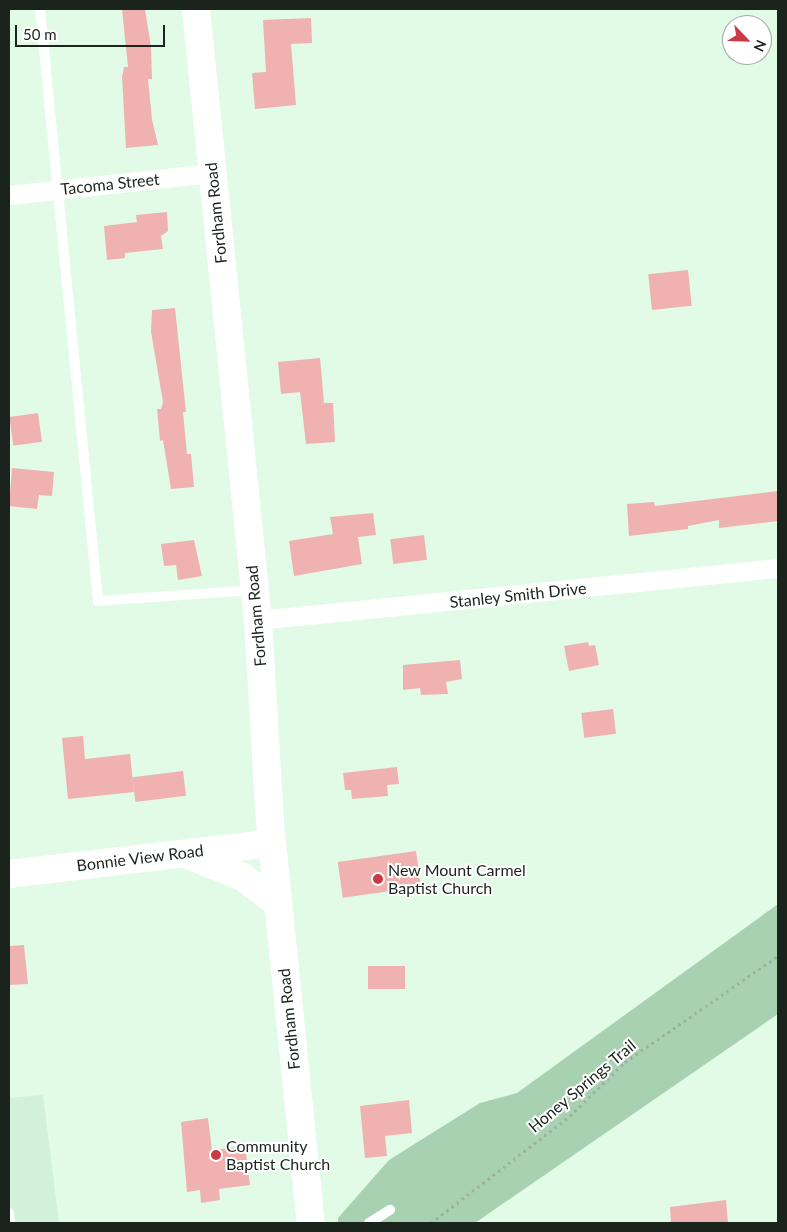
<!DOCTYPE html>
<html>
<head>
<meta charset="utf-8">
<style>
  body { margin:0 }
  #map { position:relative; width:787px; height:1232px; overflow:hidden; background:#e1fbe7; font-family:Lato,sans-serif }
  div>[style] { position:absolute }
  [style*='--x'] { left:calc(var(--x)*1px); top:calc(var(--y)*1px); width:calc(var(--w)*1px); rotate:calc(var(--a)*1deg) }
  .built>* { inset:0; background:#d1f1d9 }
  .green>* { inset:0; background:#a7d1b1 }
  .building>* { inset:0; background:#efb2b0; transform-origin:0 0 }
  .path>* { height:3px; margin-top:-1.5px; transform-origin:0; background:repeating-linear-gradient(90deg,#9cb0a1 0 2.5px,transparent 0 6.5px) }
  .lane>* { height:10px; margin:-5px; padding:0 5px; transform-origin:5px; border-radius:5px; background:#fff }
  .street>* { height:19px; margin:-9.5px; padding:0 9.5px; transform-origin:9.5px; border-radius:9.5px; background:#fff }
  .secondary>* { height:28px; margin:-14px; padding:0 14px; transform-origin:14px; border-radius:14px; background:#fff }
  .dots>* { width:14px; height:14px; translate:-50% -50%; box-sizing:border-box; border:2px solid #fff; border-radius:50% }
  span { translate:-50% -50%; white-space:nowrap; text-align:center; line-height:1.15; -webkit-text-stroke:4px #fff; paint-order:stroke }
  .street-label { font-size:16px; color:#1a231c }
  .poi-label { font-size:16px; color:#1a231c }
  .left { translate:0 -50%; text-align:left }
  .frame { position:absolute; inset:0; border:10px solid #1a231c; pointer-events:none }
  .north { position:absolute; left:722px; top:15px; width:50px; height:50px; box-sizing:border-box; background:#fff; border:1px solid #a3a7a4; border-radius:50%; rotate:114deg; font-size:14px; font-weight:700; line-height:20px; text-align:center; color:#1a231c }
  .north::after { content:''; display:block; margin:auto; width:18px; height:22px; background:#c93946; clip-path:polygon(50% 0,100% 100%,50% 72%,0 100%) }
  .scale { position:absolute; left:15px; top:25px; width:150px; height:22px; box-sizing:border-box; border:2px solid #1a231c; border-top:0; padding-left:6px; font-size:15px; line-height:18px; white-space:nowrap; color:#1a231c; -webkit-text-stroke:4px #fff; paint-order:stroke }
</style>
</head>
<body>
<div id="map">
  <div class="built">
    <i style="clip-path:polygon(43px 1095px,59px 1223px,9px 1223px,9px 1098px)"></i>
  </div>
  <div class="green">
    <i style="clip-path:polygon(778px 904px,778px 1014px,475px 1223px,338px 1223px,338px 1218px,389px 1160px,480px 1103px,517px 1093px)"></i>
  </div>
  <div class="building">
    <i style="clip-path:polygon(122px 9px,145px 9px,151px 47px,152px 79px,148px 79px,152px 119px,158px 145px,126px 148px,122px 77px,124px 67px,128px 67px)"></i>
    <i style="clip-path:polygon(311px 18px,312px 43px,291px 44px,296px 105px,255px 109px,252px 73px,266px 72px,263px 20px)"></i>
    <i style="clip-path:polygon(167px 212px,168px 231px,161px 236px,163px 249px,125px 253px,125px 258px,107px 260px,104px 226px,137px 222px,136px 215px)"></i>
    <i style="left:688px;top:270px;width:36px;height:40px;rotate:84deg"></i>
    <i style="clip-path:polygon(175px 308px,186px 412px,183px 412px,187px 454px,191px 454px,194px 487px,171px 489px,163px 440px,160px 441px,157px 409px,161px 409px,163px 402px,151px 332px,152px 310px)"></i>
    <i style="clip-path:polygon(320px 358px,324px 403px,333px 403px,335px 442px,306px 444px,300px 392px,281px 394px,278px 362px)"></i>
    <i style="left:38px;top:413px;width:29px;height:29px;rotate:82deg"></i>
    <i style="clip-path:polygon(12px 468px,54px 472px,52px 496px,39px 495px,37px 509px,9px 506px)"></i>
    <i style="clip-path:polygon(778px 491px,778px 521px,719px 528px,719px 520px,688px 526px,688px 529px,629px 536px,627px 504px,654px 502px,655px 506px)"></i>
    <i style="clip-path:polygon(373px 513px,376px 535px,358px 537px,362px 564px,294px 576px,289px 541px,333px 534px,330px 517px)"></i>
    <i style="left:424px;top:535px;width:25px;height:34px;rotate:83deg"></i>
    <i style="clip-path:polygon(194px 540px,202px 576px,178px 580px,176px 565px,164px 566px,161px 544px)"></i>
    <i style="clip-path:polygon(588px 642px,589px 646px,595px 645px,599px 665px,569px 671px,564px 646px)"></i>
    <i style="clip-path:polygon(460px 660px,462px 679px,446px 682px,448px 694px,421px 695px,420px 688px,403px 690px,403px 665px)"></i>
    <i style="left:613px;top:709px;width:25px;height:32px;rotate:83deg"></i>
    <i style="clip-path:polygon(83px 736px,85px 759px,130px 754px,134px 792px,68px 799px,62px 738px)"></i>
    <i style="clip-path:polygon(397px 767px,399px 784px,387px 785px,388px 796px,352px 799px,351px 790px,345px 790px,343px 773px)"></i>
    <i style="left:183px;top:771px;width:25px;height:51px;rotate:83deg"></i>
    <i style="left:416px;top:851px;width:36px;height:79px;rotate:82deg"></i>
    <i style="clip-path:polygon(24px 945px,28px 984px,9px 985px,9px 946px)"></i>
    <i style="left:405px;top:966px;width:23px;height:37px;rotate:90deg"></i>
    <i style="clip-path:polygon(409px 1100px,412px 1133px,385px 1136px,387px 1156px,365px 1158px,360px 1106px)"></i>
    <i style="clip-path:polygon(208px 1118px,212px 1150px,245px 1146px,250px 1185px,219px 1189px,220px 1200px,201px 1203px,200px 1190px,187px 1192px,181px 1122px)"></i>
    <i style="clip-path:polygon(726px 1200px,728px 1223px,671px 1223px,670px 1207px)"></i>
  </div>
  <div class="path">
    <i style="--x:431;--y:1223;--w:175;--a:-37.6"></i>
    <i style="--x:570;--y:1116;--w:77;--a:-44.5"></i>
    <i style="--x:625;--y:1062;--w:186;--a:-34.7"></i>
  </div>
  <div class="lane">
    <i style="--x:40;--y:9;--w:595;--a:84.4"></i>
    <i style="--x:98;--y:601;--w:155;--a:-4.1"></i>
    <i style="--x:9;--y:1213;--w:10;--a:84"></i>
    <i style="--x:369;--y:1223;--w:25;--a:-32"></i>
  </div>
  <div class="street">
    <i style="--x:9;--y:195;--w:204;--a:-6.2"></i>
    <i style="--x:258;--y:620;--w:523;--a:-5.71"></i>
  </div>
  <div class="secondary">
    <i style="--x:196;--y:9;--w:614;--a:84.21"></i>
    <i style="--x:258;--y:620;--w:202;--a:86.6"></i>
    <i style="--x:270;--y:822;--w:403;--a:84.2"></i>
    <i style="--x:190;--y:856;--w:57;--a:21.6"></i>
    <i style="--x:243;--y:877;--w:43;--a:37.4"></i>
    <i style="--x:9;--y:874;--w:264;--a:-6.7"></i>
  </div>
  <div class="dots">
    <i style="left:378px;top:879px;background:#c93946"></i>
    <i style="left:216px;top:1155px;background:#c93946"></i>
  </div>
  <div class="street-label">
    <span style="left:110px;top:184px;rotate:-6deg">Tacoma Street</span>
    <span style="left:216px;top:213px;rotate:-96deg">Fordham Road</span>
    <span style="left:518px;top:595px;rotate:-6deg">Stanley Smith Drive</span>
    <span style="left:256px;top:616px;rotate:-95deg">Fordham Road</span>
    <span style="left:140px;top:858px;rotate:-7deg">Bonnie View Road</span>
    <span style="left:289px;top:1019px;rotate:-96deg">Fordham Road</span>
    <span style="left:582px;top:1086px;rotate:-40deg">Honey Springs Trail</span>
  </div>
  <div class="poi-label">
    <span class="left" style="left:388px;top:879px">New Mount Carmel<br>Baptist Church</span>
    <span class="left" style="left:226px;top:1155px">Community<br>Baptist Church</span>
  </div>
  <div class="frame"></div>
  <div class="north">N</div>
  <div class="scale">50 m</div>
</div>
</body>
</html>
